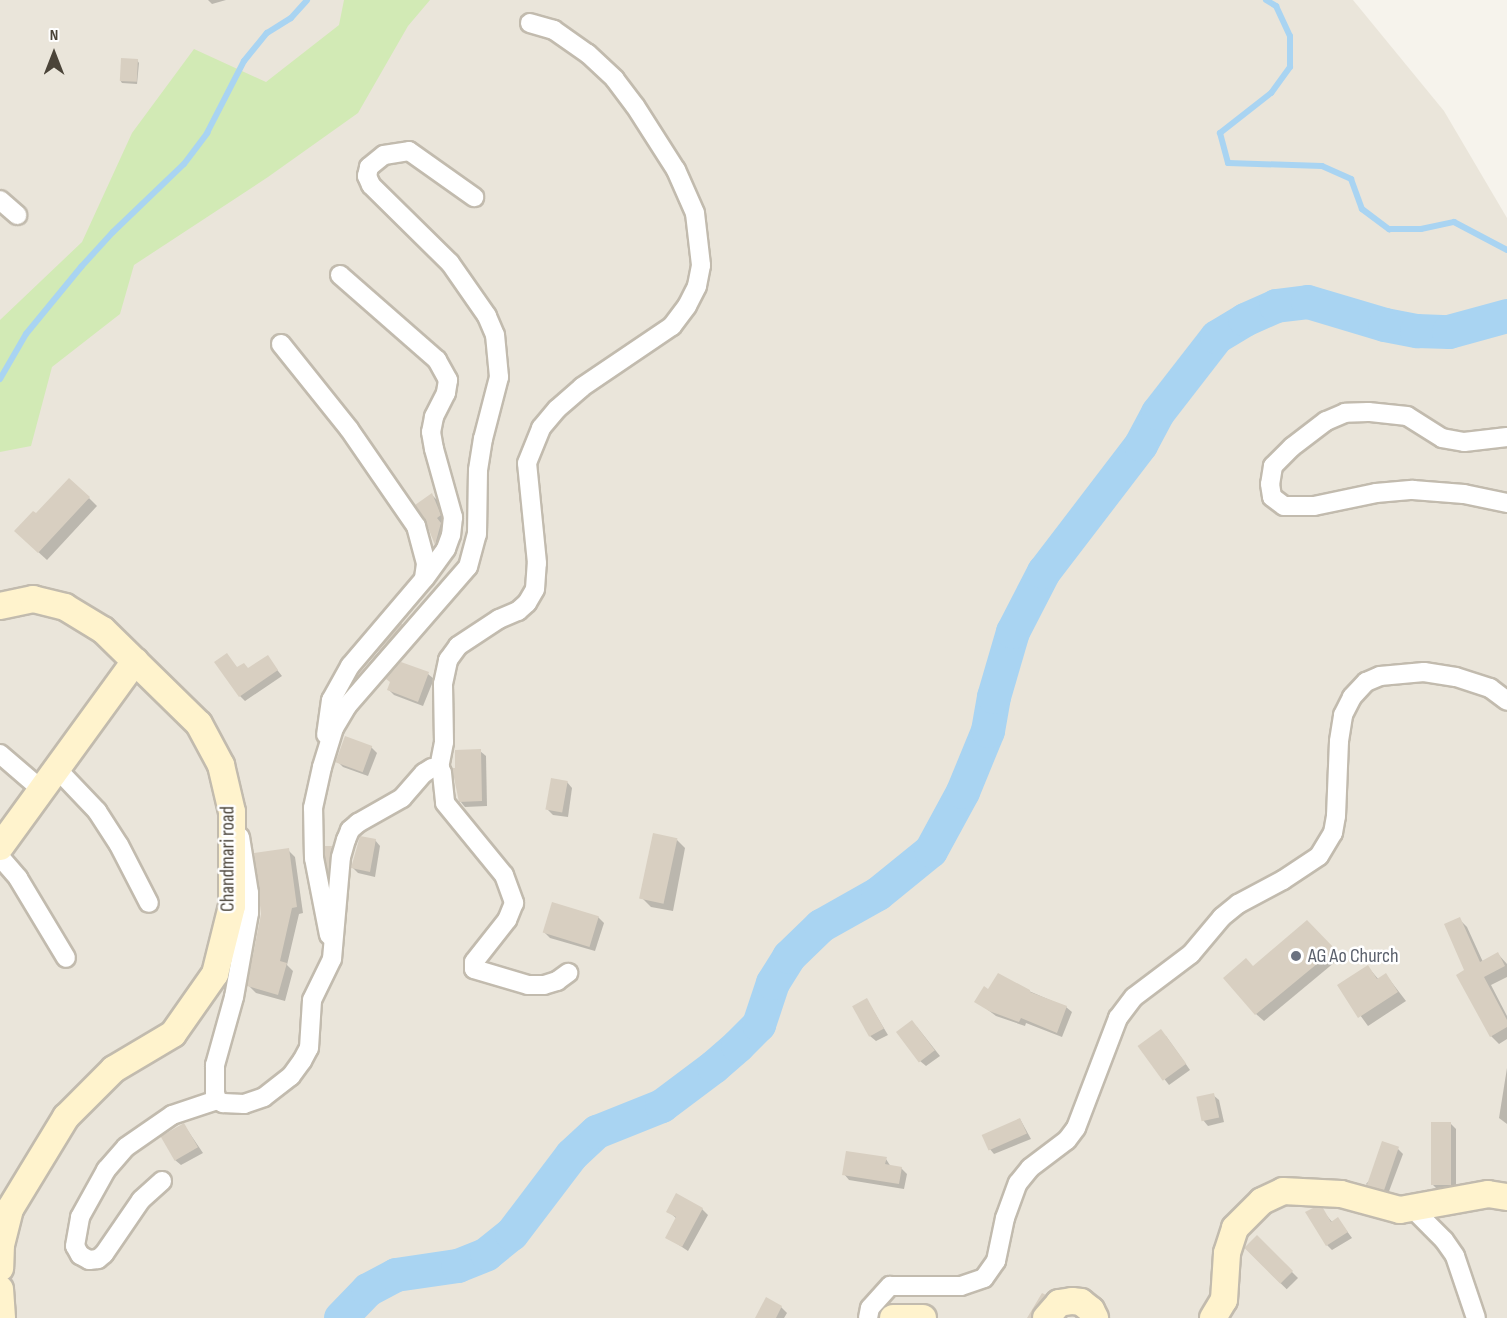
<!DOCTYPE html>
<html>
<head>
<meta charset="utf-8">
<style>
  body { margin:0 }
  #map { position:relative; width:1507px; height:1318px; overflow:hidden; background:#f6f3ec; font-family:"Sofia Sans Condensed",sans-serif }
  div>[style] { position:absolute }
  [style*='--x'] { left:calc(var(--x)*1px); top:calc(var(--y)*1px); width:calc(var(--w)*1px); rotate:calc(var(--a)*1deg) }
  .residential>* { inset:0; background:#eae5da }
  .green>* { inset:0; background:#d2eab5 }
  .shadow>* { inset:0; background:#0003; transform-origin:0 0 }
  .stream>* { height:6px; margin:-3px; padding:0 3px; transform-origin:3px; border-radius:3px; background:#a9d4f2 }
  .river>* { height:34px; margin:-17px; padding:0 17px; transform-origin:17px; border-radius:17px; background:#a9d4f2 }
  .building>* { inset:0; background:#d8cfc1; transform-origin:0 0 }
  .roads { filter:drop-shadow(2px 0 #c2bbae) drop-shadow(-2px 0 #c2bbae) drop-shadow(0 2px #c2bbae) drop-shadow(0 -2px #c2bbae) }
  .street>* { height:18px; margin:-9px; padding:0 9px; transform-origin:9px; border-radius:9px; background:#fff }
  .secondary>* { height:26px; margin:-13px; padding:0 13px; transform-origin:13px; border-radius:13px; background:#fff3cd }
  .dots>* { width:16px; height:16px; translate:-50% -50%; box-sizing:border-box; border:3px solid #fff; border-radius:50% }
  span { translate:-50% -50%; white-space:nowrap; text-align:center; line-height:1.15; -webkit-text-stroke:5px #fff; paint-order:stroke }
  .street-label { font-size:20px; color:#4b4439 }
  .worship-label { font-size:20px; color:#5b616d }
  .left { translate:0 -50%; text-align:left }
  .north { position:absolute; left:24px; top:24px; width:60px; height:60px; -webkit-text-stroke:4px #fff; paint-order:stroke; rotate:0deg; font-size:16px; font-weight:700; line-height:24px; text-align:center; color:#4b4439 }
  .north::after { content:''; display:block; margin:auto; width:21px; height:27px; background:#4b4439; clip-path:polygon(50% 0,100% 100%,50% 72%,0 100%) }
</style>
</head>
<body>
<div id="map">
  <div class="residential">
    <i style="clip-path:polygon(0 0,1353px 0,1444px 111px,1507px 218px,1507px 1318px,0 1318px)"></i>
  </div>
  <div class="green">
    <i style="clip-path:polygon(344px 0,430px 0,408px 26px,358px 113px,268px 177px,134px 265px,120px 314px,52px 367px,31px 446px,0 452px,0 320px,82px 242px,132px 133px,194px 49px,266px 82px,339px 25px)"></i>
  </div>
  <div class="shadow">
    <i style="clip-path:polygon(208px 0,226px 0,212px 4px)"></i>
    <i style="clip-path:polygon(137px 60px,139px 63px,137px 84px,122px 83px,120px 80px)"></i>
    <i style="clip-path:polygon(432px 495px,437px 500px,445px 521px,442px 524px,446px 530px,440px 549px,436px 544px,427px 519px)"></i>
    <i style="clip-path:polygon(89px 498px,97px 506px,47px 560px,25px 540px)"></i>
    <i style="clip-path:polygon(401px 626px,407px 631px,374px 667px,369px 663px)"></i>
    <i style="clip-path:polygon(227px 655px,238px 669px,249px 670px,267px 657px,282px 676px,245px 701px,240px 696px)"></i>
    <i style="clip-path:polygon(428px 674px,434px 679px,423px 706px,394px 695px,389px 690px)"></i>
    <i style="clip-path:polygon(371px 747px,377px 753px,368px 776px,343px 767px,337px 761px)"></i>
    <i style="clip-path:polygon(480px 751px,486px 756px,487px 806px,465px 807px,460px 801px)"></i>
    <i style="clip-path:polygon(567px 782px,572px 788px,568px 817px,553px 815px,547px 809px)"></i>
    <i style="clip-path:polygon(676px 839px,685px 848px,673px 911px,651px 907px,642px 898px)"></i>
    <i style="clip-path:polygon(375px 840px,380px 846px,375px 877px,358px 873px,353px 868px)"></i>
    <i style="clip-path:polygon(327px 847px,332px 848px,337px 853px,334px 876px,330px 872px)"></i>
    <i style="clip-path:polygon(288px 850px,295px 857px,303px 913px,299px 914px,287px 965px,293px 971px,285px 1001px,256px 993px,249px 986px)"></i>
    <i style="clip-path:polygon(598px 917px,604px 923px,595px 951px,550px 938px,545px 933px)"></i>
    <i style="clip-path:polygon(1459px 919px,1467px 927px,1483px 962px,1498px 954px,1507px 964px,1507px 977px,1491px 985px,1507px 1016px,1507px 1039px,1499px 1044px,1491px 1036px,1466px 971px)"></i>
    <i style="clip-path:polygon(1307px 922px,1341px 957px,1264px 1021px,1256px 1014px,1254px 968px)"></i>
    <i style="clip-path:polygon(1368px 967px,1379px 980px,1386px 975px,1406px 1001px,1368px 1026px,1339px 986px)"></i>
    <i style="clip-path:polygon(989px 991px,1029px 991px,1066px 1007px,1072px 1012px,1062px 1037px,1026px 1023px,1025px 1026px,996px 1016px,976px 1001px)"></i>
    <i style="clip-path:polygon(867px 1000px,888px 1035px,876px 1041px,870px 1036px)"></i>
    <i style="clip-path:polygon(917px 1027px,940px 1056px,926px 1066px,920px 1061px)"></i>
    <i style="clip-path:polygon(1166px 1036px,1190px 1070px,1169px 1085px,1139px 1046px)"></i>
    <i style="clip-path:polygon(1507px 1068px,1507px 1124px,1499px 1118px)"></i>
    <i style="clip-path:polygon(1213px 1095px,1219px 1100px,1224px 1122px,1208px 1126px,1203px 1120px)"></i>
    <i style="clip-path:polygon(1020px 1119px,1031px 1139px,994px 1154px,989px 1148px)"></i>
    <i style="clip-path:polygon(1450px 1123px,1456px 1129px,1456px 1190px,1438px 1190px,1433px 1185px)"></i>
    <i style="clip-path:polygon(184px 1125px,203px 1153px,181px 1165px,175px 1160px)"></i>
    <i style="clip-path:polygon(1398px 1149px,1403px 1154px,1388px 1194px,1372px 1190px,1366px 1184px)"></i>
    <i style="clip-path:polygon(886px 1159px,891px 1167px,901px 1168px,907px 1174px,904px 1189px,849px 1180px,844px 1174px)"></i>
    <i style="clip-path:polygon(702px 1209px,708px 1215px,688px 1251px,667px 1237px,677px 1219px,668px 1211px)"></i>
    <i style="clip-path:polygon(1322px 1210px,1333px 1223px,1338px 1219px,1352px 1238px,1332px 1250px,1327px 1245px)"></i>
    <i style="left:1257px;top:1237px;width:58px;height:16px;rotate:45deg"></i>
    <i style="clip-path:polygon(1043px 1295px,1050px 1302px,1038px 1318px,1029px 1318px)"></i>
    <i style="clip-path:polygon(781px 1307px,787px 1313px,784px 1318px,757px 1318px)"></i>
  </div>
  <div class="stream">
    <i style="--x:1266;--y:0;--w:12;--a:31"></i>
    <i style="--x:1276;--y:6;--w:33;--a:65"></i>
    <i style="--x:1290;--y:36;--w:31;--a:90"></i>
    <i style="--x:1290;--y:67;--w:32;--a:126"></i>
    <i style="--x:1271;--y:93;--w:65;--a:141.9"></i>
    <i style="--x:1220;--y:133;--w:31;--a:75"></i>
    <i style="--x:1228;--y:163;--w:94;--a:1.8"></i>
    <i style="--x:1322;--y:166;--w:32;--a:24"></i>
    <i style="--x:1351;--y:179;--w:32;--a:70"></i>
    <i style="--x:1362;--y:209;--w:34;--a:37"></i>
    <i style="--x:1389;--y:229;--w:32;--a:0"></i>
    <i style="--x:1421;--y:229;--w:34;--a:-12"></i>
    <i style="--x:1454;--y:222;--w:60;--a:27.8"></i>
    <i style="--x:0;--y:379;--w:52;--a:-60"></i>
    <i style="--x:26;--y:334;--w:87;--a:-50.6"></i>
    <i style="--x:81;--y:267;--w:47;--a:-47.6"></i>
    <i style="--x:113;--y:232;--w:98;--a:-43.8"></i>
    <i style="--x:184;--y:164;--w:39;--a:-53"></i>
    <i style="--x:207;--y:133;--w:81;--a:-62.8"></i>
    <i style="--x:244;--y:61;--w:36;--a:-51"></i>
    <i style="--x:267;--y:33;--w:28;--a:-32"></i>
    <i style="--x:291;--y:18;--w:24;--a:-48"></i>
  </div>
  <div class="river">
    <i style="--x:341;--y:1318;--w:39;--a:-46"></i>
    <i style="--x:368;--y:1290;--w:32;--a:-28"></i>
    <i style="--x:396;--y:1275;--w:63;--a:-8.3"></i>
    <i style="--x:458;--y:1266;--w:31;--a:-22"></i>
    <i style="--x:487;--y:1254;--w:32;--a:-39"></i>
    <i style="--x:512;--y:1234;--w:99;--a:-52.8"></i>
    <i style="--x:572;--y:1155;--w:34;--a:-43"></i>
    <i style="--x:597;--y:1132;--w:70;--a:-21.8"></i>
    <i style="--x:662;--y:1106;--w:65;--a:-36.9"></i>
    <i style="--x:714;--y:1067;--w:32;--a:-41"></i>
    <i style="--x:738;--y:1046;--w:30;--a:-45"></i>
    <i style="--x:759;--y:1025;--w:44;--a:-71.6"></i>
    <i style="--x:773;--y:983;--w:31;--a:-58"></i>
    <i style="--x:789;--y:957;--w:45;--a:-44.1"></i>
    <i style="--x:821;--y:926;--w:65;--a:-29.3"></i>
    <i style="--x:878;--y:894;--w:68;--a:-39.1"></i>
    <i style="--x:931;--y:851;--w:67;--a:-61.5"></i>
    <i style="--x:963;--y:792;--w:66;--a:-67.7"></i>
    <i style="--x:988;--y:731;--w:35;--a:-80"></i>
    <i style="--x:994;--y:697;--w:68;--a:-73.7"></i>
    <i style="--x:1013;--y:632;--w:68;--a:-62.7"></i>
    <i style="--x:1044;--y:572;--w:160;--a:-52.6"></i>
    <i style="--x:1141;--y:445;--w:36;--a:-62"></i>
    <i style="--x:1158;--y:413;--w:96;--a:-52.2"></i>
    <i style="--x:1217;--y:337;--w:33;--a:-31"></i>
    <i style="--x:1245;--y:320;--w:34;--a:-24"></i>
    <i style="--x:1276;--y:306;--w:32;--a:-7"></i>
    <i style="--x:1308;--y:302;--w:80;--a:16.6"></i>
    <i style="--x:1385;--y:325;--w:33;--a:11"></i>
    <i style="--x:1417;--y:331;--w:32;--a:2"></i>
    <i style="--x:1449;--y:332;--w:60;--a:-15.4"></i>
  </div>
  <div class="building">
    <i style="left:121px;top:58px;width:17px;height:23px;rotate:3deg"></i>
    <i style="clip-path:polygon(69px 478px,90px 497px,38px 553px,14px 531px,33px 511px,36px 513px)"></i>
    <i style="clip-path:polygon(432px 493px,441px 515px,437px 518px,441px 523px,435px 545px,425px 520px,415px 505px)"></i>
    <i style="clip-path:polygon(401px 623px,403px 625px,367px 663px)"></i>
    <i style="clip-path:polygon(227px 653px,237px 667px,244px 663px,248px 668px,268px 655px,278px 670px,239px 697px,214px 662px)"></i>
    <i style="clip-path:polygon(401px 662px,429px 672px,418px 702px,387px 690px,390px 682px,386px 679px)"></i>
    <i style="left:345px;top:736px;width:29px;height:28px;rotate:20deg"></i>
    <i style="clip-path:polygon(481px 749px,482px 801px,459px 802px,452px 768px,455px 768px,455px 750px)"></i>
    <i style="left:551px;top:778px;width:17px;height:32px;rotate:10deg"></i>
    <i style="left:653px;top:833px;width:25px;height:67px;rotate:12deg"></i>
    <i style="clip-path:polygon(360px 836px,376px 839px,370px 872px,351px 868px)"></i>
    <i style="clip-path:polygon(325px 846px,332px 846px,328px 873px,325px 857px)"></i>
    <i style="clip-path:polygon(289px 848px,297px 907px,292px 908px,280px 961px,287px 963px,278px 995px,247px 986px,261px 914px,254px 853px)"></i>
    <i style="left:552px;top:902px;width:49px;height:32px;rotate:17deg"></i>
    <i style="clip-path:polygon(1460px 917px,1480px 962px,1498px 952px,1505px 966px,1484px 977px,1507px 1020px,1507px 1027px,1490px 1037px,1456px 975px,1464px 970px,1444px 924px)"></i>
    <i style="clip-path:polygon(1307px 920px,1335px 949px,1255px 1015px,1223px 978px,1246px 958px,1253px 966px)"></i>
    <i style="clip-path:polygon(1368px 965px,1377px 979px,1386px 973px,1398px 992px,1358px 1018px,1337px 985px)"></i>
    <i style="clip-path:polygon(998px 973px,1030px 990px,1030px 992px,1067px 1006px,1057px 1033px,1021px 1018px,1019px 1022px,989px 1011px,974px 1002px,984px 986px,988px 989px)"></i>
    <i style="left:867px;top:998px;width:35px;height:17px;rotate:61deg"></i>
    <i style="left:912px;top:1020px;width:38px;height:20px;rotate:53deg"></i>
    <i style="left:1161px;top:1029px;width:43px;height:29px;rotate:54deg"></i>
    <i style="left:1214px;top:1093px;width:25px;height:18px;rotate:78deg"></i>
    <i style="left:1020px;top:1118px;width:17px;height:42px;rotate:66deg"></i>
    <i style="left:1431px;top:1122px;width:20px;height:63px"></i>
    <i style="left:184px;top:1123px;width:28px;height:27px;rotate:60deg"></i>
    <i style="left:1382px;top:1141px;width:18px;height:47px;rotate:19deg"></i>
    <i style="clip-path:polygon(846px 1151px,887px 1157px,885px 1164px,902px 1167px,899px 1184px,842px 1175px)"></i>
    <i style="clip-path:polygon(676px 1193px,703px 1208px,682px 1247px,665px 1238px,676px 1217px,666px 1212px)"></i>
    <i style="clip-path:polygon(1313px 1208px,1323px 1208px,1331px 1222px,1338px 1217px,1348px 1232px,1326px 1246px,1305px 1212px)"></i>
    <i style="left:1257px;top:1235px;width:51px;height:18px;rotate:45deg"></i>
    <i style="clip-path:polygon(1042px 1293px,1046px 1295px,1034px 1309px,1031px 1318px,1027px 1318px)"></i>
    <i style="clip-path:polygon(766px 1297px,782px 1306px,776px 1318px,755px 1318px)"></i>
  </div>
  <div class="roads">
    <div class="street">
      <i style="--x:0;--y:200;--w:23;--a:41"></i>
      <i style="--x:340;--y:275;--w:129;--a:41.2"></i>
      <i style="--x:437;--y:360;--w:23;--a:61"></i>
      <i style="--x:448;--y:380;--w:13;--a:99"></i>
      <i style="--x:446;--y:393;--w:27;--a:117"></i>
      <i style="--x:434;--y:417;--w:15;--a:101"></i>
      <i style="--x:431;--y:432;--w:17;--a:80"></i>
      <i style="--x:434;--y:449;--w:71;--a:74.4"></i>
      <i style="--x:453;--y:517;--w:18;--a:96"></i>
      <i style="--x:451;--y:535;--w:15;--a:110"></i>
      <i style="--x:446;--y:549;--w:36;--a:126"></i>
      <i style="--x:281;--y:344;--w:109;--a:51.3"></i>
      <i style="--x:349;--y:429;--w:118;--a:55.4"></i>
      <i style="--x:416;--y:526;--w:39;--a:75"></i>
      <i style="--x:426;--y:564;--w:15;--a:98"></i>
      <i style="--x:424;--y:579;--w:114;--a:130.4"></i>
      <i style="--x:350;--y:666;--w:39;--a:119"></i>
      <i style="--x:331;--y:700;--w:35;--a:98"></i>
      <i style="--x:1507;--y:437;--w:43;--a:173.4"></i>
      <i style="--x:1464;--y:442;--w:22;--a:-170"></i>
      <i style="--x:1442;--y:438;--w:41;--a:-147.8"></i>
      <i style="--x:1407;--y:416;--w:39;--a:-174"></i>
      <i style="--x:1368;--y:412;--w:23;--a:178"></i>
      <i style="--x:1345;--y:413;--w:21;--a:157"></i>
      <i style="--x:1326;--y:421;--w:43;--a:142.6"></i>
      <i style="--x:1292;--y:447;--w:27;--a:135"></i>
      <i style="--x:1273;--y:466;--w:18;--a:99"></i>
      <i style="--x:1270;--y:484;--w:13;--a:81"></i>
      <i style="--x:1272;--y:497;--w:15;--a:37"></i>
      <i style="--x:1284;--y:506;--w:30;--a:0"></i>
      <i style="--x:1314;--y:506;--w:63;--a:-11.8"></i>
      <i style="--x:1376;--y:493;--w:37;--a:-5"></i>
      <i style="--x:1413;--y:490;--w:51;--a:4.5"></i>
      <i style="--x:1464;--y:494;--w:44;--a:11.8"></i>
      <i style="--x:0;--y:754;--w:57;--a:40.7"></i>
      <i style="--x:439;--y:768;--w:26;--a:-79"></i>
      <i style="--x:444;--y:742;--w:58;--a:-91"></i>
      <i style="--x:443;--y:684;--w:25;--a:-78"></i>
      <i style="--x:448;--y:660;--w:17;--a:-54"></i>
      <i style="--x:458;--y:646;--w:49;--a:-33.4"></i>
      <i style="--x:499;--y:619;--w:21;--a:-23"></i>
      <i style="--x:518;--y:611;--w:12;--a:-42"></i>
      <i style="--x:527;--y:603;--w:16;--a:-60"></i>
      <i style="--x:535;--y:589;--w:26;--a:-86"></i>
      <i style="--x:537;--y:563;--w:100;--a:-95.7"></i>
      <i style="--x:527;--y:463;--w:38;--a:-68"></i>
      <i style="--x:541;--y:428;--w:25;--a:-50"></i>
      <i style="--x:557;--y:409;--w:33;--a:-41"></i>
      <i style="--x:582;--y:387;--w:109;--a:-34.1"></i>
      <i style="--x:672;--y:326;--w:25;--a:-53"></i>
      <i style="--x:687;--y:306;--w:22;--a:-63"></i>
      <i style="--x:697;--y:286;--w:21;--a:-79"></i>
      <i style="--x:701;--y:265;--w:52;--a:-96.6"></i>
      <i style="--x:695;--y:213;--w:47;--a:-113.8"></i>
      <i style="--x:676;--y:170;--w:76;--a:-122.6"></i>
      <i style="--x:635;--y:106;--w:34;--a:-127"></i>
      <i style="--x:615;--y:79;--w:37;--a:-137"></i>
      <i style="--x:588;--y:54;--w:42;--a:-144.8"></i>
      <i style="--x:554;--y:30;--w:25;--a:-164"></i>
      <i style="--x:58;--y:770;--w:57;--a:46.4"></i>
      <i style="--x:97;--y:811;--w:40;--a:57.1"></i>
      <i style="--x:119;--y:845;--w:65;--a:62.7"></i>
      <i style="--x:240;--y:837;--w:57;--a:80.9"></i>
      <i style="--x:249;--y:893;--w:20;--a:90"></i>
      <i style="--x:249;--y:913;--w:85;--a:100.1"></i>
      <i style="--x:234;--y:997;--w:71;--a:105.6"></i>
      <i style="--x:215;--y:1065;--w:28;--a:90"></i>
      <i style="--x:215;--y:1093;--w:7;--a:74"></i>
      <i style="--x:217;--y:1100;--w:7;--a:27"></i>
      <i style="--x:223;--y:1103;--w:21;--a:3"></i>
      <i style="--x:244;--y:1104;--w:21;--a:-19"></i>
      <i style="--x:264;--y:1097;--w:34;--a:-38"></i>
      <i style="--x:291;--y:1076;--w:19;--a:-54"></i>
      <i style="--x:302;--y:1061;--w:15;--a:-62"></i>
      <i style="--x:309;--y:1048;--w:48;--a:-86.4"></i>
      <i style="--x:312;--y:1000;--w:46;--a:-64"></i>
      <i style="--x:332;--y:959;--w:102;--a:-85"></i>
      <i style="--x:341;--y:857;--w:18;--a:-74"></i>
      <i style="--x:346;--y:840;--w:11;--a:-68"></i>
      <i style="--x:350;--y:830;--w:11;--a:-41"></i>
      <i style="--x:358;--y:823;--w:51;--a:-29.6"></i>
      <i style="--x:402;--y:798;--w:33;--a:-49"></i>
      <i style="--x:424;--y:773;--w:9;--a:-32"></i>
      <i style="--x:432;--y:768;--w:8;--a:0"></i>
      <i style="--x:440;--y:768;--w:5;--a:68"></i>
      <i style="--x:442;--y:773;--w:30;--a:84"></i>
      <i style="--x:445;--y:803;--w:93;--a:50.7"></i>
      <i style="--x:504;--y:875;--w:30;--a:70"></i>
      <i style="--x:514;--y:903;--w:18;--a:112"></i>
      <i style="--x:507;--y:920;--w:53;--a:128.2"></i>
      <i style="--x:474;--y:962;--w:7;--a:90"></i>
      <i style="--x:474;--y:969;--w:56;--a:16.5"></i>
      <i style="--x:528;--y:985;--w:16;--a:0"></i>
      <i style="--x:544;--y:985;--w:14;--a:-17"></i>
      <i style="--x:557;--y:981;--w:14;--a:-36"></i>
      <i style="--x:0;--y:857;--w:28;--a:49"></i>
      <i style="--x:18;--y:878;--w:93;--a:59"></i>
      <i style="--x:329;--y:935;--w:78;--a:-101"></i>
      <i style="--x:314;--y:858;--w:50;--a:-91.1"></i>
      <i style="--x:313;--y:808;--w:42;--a:-77.6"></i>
      <i style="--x:322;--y:767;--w:41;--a:-72.9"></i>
      <i style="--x:334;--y:728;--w:26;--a:-59"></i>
      <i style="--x:347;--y:706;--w:184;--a:-49"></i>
      <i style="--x:468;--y:567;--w:34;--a:-75"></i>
      <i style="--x:477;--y:534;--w:64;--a:-89.1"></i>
      <i style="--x:478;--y:470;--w:31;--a:-81"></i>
      <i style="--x:483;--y:439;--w:64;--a:-75.5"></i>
      <i style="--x:499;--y:377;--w:42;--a:-95.4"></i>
      <i style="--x:495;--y:335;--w:21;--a:-113"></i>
      <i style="--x:487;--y:316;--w:65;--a:-124.9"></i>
      <i style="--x:450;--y:263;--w:111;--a:-135.4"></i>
      <i style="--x:371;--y:185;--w:10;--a:-114"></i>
      <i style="--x:367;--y:176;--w:9;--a:-77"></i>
      <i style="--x:369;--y:167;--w:19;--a:-39"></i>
      <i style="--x:384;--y:155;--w:25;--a:-9"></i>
      <i style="--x:409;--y:151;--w:80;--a:35.3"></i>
      <i style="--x:162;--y:1181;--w:28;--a:138"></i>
      <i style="--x:141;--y:1200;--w:65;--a:124.4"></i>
      <i style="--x:104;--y:1254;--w:8;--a:140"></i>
      <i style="--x:98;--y:1259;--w:9;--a:174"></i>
      <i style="--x:89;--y:1260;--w:10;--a:-151"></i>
      <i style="--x:80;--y:1255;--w:10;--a:-119"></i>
      <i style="--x:75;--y:1246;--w:29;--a:-80"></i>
      <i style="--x:80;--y:1217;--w:54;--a:-61"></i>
      <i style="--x:106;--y:1170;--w:30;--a:-49"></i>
      <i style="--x:126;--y:1147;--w:56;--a:-34.8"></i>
      <i style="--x:172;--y:1115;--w:47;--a:-18.4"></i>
      <i style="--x:1412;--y:1208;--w:45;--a:45"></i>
      <i style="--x:1444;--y:1240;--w:19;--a:55"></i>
      <i style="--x:1455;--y:1256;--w:65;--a:71.3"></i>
      <i style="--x:868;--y:1318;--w:10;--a:-79"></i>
      <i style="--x:870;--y:1308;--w:30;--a:-48"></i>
      <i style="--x:890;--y:1286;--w:71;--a:0"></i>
      <i style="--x:961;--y:1286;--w:24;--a:-19"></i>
      <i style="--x:984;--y:1278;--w:21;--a:-55"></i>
      <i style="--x:996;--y:1261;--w:44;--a:-78.2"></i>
      <i style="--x:1005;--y:1218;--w:37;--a:-70"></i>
      <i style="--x:1018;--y:1183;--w:19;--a:-51"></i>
      <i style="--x:1030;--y:1168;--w:46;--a:-37.1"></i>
      <i style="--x:1067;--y:1140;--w:15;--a:-53"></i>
      <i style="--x:1076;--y:1128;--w:118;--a:-69.1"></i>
      <i style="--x:1118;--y:1018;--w:26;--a:-53"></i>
      <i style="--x:1134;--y:997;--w:71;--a:-37"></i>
      <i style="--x:1191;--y:954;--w:48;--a:-50"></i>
      <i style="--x:1222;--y:917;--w:21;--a:-39"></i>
      <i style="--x:1238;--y:904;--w:51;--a:-28.1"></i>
      <i style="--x:1283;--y:880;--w:43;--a:-33.7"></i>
      <i style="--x:1319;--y:856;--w:27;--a:-59"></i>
      <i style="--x:1333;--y:833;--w:17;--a:-80"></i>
      <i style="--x:1336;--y:816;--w:75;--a:-87.7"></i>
      <i style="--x:1339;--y:741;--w:26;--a:-81"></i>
      <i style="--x:1343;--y:715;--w:20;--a:-63"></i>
      <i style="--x:1352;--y:697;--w:21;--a:-47"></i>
      <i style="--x:1366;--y:682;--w:15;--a:-23"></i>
      <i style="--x:1380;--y:676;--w:44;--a:-5.2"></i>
      <i style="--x:1424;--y:672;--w:32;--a:9"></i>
      <i style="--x:1456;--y:677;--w:36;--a:18"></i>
      <i style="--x:1490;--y:688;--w:21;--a:37"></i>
    </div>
    <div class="secondary">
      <i style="--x:0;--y:606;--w:34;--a:-12"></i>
      <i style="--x:33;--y:599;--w:33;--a:14"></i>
      <i style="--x:65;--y:607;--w:44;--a:31.2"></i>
      <i style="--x:103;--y:630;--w:134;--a:44.4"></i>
      <i style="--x:199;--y:724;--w:47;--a:61.8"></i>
      <i style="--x:221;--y:765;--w:48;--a:76.8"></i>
      <i style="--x:232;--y:812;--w:94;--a:90"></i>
      <i style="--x:232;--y:906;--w:70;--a:104"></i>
      <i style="--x:215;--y:974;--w:73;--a:125"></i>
      <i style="--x:173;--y:1034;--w:69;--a:149.3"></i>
      <i style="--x:114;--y:1069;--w:68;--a:135"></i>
      <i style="--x:66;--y:1117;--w:108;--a:121.3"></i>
      <i style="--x:10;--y:1209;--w:36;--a:104"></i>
      <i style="--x:1;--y:1244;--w:24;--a:92"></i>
      <i style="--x:0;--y:847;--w:230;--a:-54"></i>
      <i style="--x:0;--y:1289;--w:29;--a:86"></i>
      <i style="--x:893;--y:1318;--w:30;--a:0"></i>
      <i style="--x:1046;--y:1318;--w:20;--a:-49"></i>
      <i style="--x:1059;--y:1303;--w:13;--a:-9"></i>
      <i style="--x:1072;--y:1301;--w:9;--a:6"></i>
      <i style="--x:1081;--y:1302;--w:13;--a:39"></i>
      <i style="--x:1091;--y:1310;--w:9;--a:63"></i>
      <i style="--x:1213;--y:1318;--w:21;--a:-59"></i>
      <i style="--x:1224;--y:1300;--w:47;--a:-86.3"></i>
      <i style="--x:1227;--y:1253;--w:26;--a:-72"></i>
      <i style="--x:1235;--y:1228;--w:38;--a:-45"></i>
      <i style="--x:1262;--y:1201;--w:23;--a:-25"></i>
      <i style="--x:1283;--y:1191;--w:58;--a:3"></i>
      <i style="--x:1341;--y:1194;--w:61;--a:15.2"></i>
      <i style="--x:1400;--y:1210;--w:89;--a:-10.3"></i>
      <i style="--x:1488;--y:1194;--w:19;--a:9"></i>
    </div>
  </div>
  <div class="dots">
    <i style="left:1296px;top:956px;background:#6b7280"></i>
  </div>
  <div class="street-label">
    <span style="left:228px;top:859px;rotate:-90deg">Chandmari road</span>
  </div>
  <div class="worship-label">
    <span class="left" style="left:1308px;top:956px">AG Ao Church</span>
  </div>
  <div class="north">N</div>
</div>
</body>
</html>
